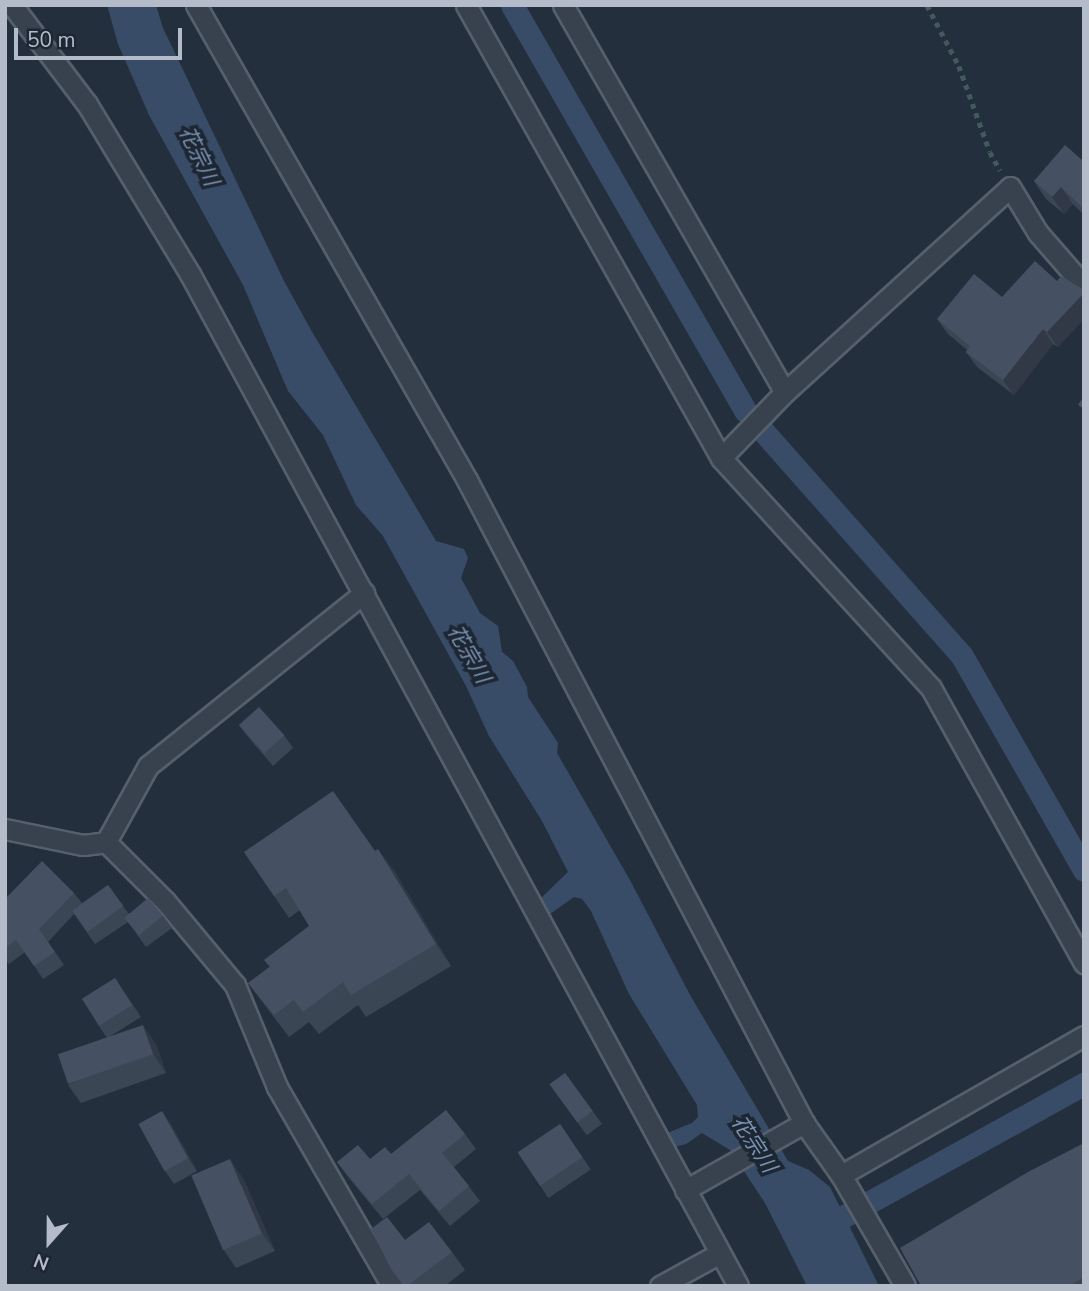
<!DOCTYPE html>
<html>
<head>
<meta charset="utf-8">
<style>
  body { margin:0 }
  #map { position:relative; width:1089px; height:1291px; overflow:hidden; background:#242f3e; font-family:"Nunito Sans","Noto Sans JP",sans-serif }
  div>[style] { position:absolute }
  [style*='--x'] { left:calc(var(--x)*1px); top:calc(var(--y)*1px); width:calc(var(--w)*1px); rotate:calc(var(--a)*1deg) }
  .water>* { inset:0; background:#394c67 }
  .canal>* { height:23px; margin:-11.5px; padding:0 11.5px; transform-origin:11.5px; border-radius:11.5px; background:#394c67 }
  .path>* { height:4.5px; margin-top:-2.25px; transform-origin:0; background:repeating-linear-gradient(90deg,#44595c 0 5px,transparent 0 10px) }
  .roads { filter:drop-shadow(2px 0 #565f6c) drop-shadow(-2px 0 #565f6c) drop-shadow(0 2px #565f6c) drop-shadow(0 -2px #565f6c) }
  .minor>* { height:19px; margin:-9.5px; padding:0 9.5px; transform-origin:9.5px; border-radius:9.5px; background:#38414e }
  .wall>* { inset:0; background:#3b4654; transform-origin:0 0 }
  .shaded-wall>* { inset:0; background:#303945 }
  .building>* { inset:0; background:#455162; transform-origin:0 0 }
  span { translate:-50% -50%; white-space:nowrap; text-align:center; line-height:1.15; -webkit-text-stroke:7px #1d2633; paint-order:stroke }
  .water-label { font-size:21px; color:#7c92b1; font-style:italic }
  .frame { position:absolute; inset:0; border:7px solid #b4bcc9; pointer-events:none }
  .north { position:absolute; left:14px; top:1207px; width:70px; height:70px; -webkit-text-stroke:5px #1d2633; paint-order:stroke; rotate:201deg; font-size:19px; font-weight:700; line-height:28px; text-align:center; color:#b4bcc9 }
  .north::after { content:''; display:block; margin:auto; width:24px; height:32px; background:#b4bcc9; clip-path:polygon(50% 0,100% 100%,50% 72%,0 100%) }
  .scale { position:absolute; left:14px; top:28px; width:168px; height:32px; box-sizing:border-box; border:4px solid #b4bcc9; border-top:0; padding-left:9px; font-size:21px; line-height:24px; white-space:nowrap; color:#b4bcc9; -webkit-text-stroke:5px #1d2633; paint-order:stroke }
</style>
</head>
<body>
<div id="map">
  <div class="water">
    <i style="clip-path:polygon(107px 5px,156px 5px,163px 28px,284px 281px,311px 330px,436px 541px,464px 549px,468px 558px,461px 578px,480px 613px,498px 626px,502px 652px,513px 661px,527px 687px,528px 697px,558px 743px,557px 753px,631px 882px,690px 995px,788px 1161px,809px 1170px,830px 1187px,879px 1286px,807px 1286px,765px 1203px,730px 1150px,702px 1133px,686px 1144px,674px 1147px,669px 1142px,665px 1134px,692px 1123px,698px 1117px,697px 1105px,629px 994px,591px 911px,582px 899px,574px 897px,550px 914px,539px 900px,568px 872px,542px 821px,489px 736px,466px 686px,383px 536px,356px 505px,323px 435px,288px 391px,243px 285px,149px 115px,118px 44px)"></i>
  </div>
  <div class="canal">
    <i style="--x:512;--y:5;--w:468;--a:60.1"></i>
    <i style="--x:763;--y:431;--w:300;--a:48.5"></i>
    <i style="--x:962;--y:656;--w:246;--a:60.3"></i>
    <i style="--x:819;--y:1230;--w:303;--a:-28.9"></i>
  </div>
  <div class="path">
    <i style="--x:927;--y:5;--w:69;--a:62.3"></i>
    <i style="--x:959;--y:66;--w:91;--a:70.2"></i>
    <i style="--x:990;--y:152;--w:21;--a:61"></i>
  </div>
  <div class="roads">
    <div class="minor">
      <i style="--x:12;--y:5;--w:124;--a:52.9"></i>
      <i style="--x:87;--y:104;--w:199;--a:58.8"></i>
      <i style="--x:190;--y:274;--w:1151;--a:61.56"></i>
      <i style="--x:196;--y:5;--w:547;--a:60.29"></i>
      <i style="--x:467;--y:480;--w:726;--a:62.34"></i>
      <i style="--x:804;--y:1123;--w:64;--a:54.6"></i>
      <i style="--x:841;--y:1175;--w:128;--a:60"></i>
      <i style="--x:466;--y:5;--w:520;--a:60.62"></i>
      <i style="--x:721;--y:458;--w:311;--a:47.6"></i>
      <i style="--x:931;--y:688;--w:315;--a:60.9"></i>
      <i style="--x:563;--y:5;--w:446;--a:60.2"></i>
      <i style="--x:721;--y:458;--w:92;--a:-45.9"></i>
      <i style="--x:785;--y:392;--w:304;--a:-42.3"></i>
      <i style="--x:1010;--y:187;--w:54;--a:58.7"></i>
      <i style="--x:1038;--y:233;--w:70;--a:49"></i>
      <i style="--x:5;--y:829;--w:80;--a:11.6"></i>
      <i style="--x:83;--y:845;--w:23;--a:-7"></i>
      <i style="--x:106;--y:842;--w:83;--a:45"></i>
      <i style="--x:165;--y:901;--w:109;--a:50.2"></i>
      <i style="--x:235;--y:985;--w:110;--a:67.6"></i>
      <i style="--x:277;--y:1087;--w:230;--a:60"></i>
      <i style="--x:106;--y:842;--w:87;--a:-61.1"></i>
      <i style="--x:148;--y:766;--w:277;--a:-38.7"></i>
      <i style="--x:841;--y:1175;--w:280;--a:-29.8"></i>
      <i style="--x:685;--y:1190;--w:137;--a:-29.4"></i>
      <i style="--x:660;--y:1286;--w:68;--a:-28.8"></i>
    </div>
  </div>
  <div class="wall">
    <i style="clip-path:polygon(1084px 159px,1084px 215px,1073px 204px,1064px 214px,1046px 199px,1034px 181px)"></i>
    <i style="clip-path:polygon(1057px 281px,1084px 290px,1084px 319px,1058px 347px,1053px 344px,1014px 395px,977px 367px,966px 352px,967px 350px,948px 334px,937px 319px,1002px 297px)"></i>
    <i style="clip-path:polygon(239px 725px,284px 735px,293px 748px,273px 766px,248px 737px)"></i>
    <i style="clip-path:polygon(375px 851px,394px 870px,451px 966px,366px 1017px,358px 1005px,319px 1034px,309px 1022px,289px 1037px,248px 983px,269px 967px,309px 926px,300px 910px,289px 918px,244px 852px)"></i>
    <i style="clip-path:polygon(108px 885px,128px 913px,163px 916px,172px 928px,146px 947px,128px 922px,95px 944px,74px 914px,48px 942px,64px 965px,43px 979px,25px 952px,9px 964px,5px 959px,5px 899px,74px 893px,82px 903px)"></i>
    <i style="clip-path:polygon(115px 978px,141px 1017px,109px 1037px,156px 1044px,166px 1073px,81px 1103px,68px 1085px,107px 1038px,99px 1026px)"></i>
    <i style="left:565px;top:1073px;width:63px;height:19px;rotate:54deg"></i>
    <i style="clip-path:polygon(171px 1124px,197px 1171px,174px 1184px,165px 1171px)"></i>
    <i style="left:560px;top:1124px;width:55px;height:51px;rotate:56deg"></i>
    <i style="clip-path:polygon(465px 1134px,476px 1149px,454px 1167px,480px 1201px,450px 1226px,420px 1190px,383px 1219px,348px 1177px,337px 1162px,370px 1159px)"></i>
    <i style="clip-path:polygon(1084px 1143px,1084px 1286px,921px 1286px)"></i>
    <i style="clip-path:polygon(243px 1178px,275px 1251px,236px 1268px,223px 1249px)"></i>
    <i style="clip-path:polygon(405px 1240px,452px 1252px,465px 1270px,445px 1286px,403px 1286px,391px 1269px)"></i>
  </div>
  <div class="shaded-wall">
    <i style="clip-path:polygon(1061px 187px,1073px 204px,1064px 214px,1052px 197px)"></i>
    <i style="clip-path:polygon(1084px 293px,1084px 319px,1058px 347px,1047px 332px)"></i>
    <i style="clip-path:polygon(1043px 329px,1053px 344px,1014px 395px,1003px 380px)"></i>
    <i style="clip-path:polygon(378px 849px,394px 870px,451px 966px,436px 944px)"></i>
    <i style="clip-path:polygon(143px 1025px,156px 1044px,166px 1073px,153px 1054px)"></i>
    <i style="clip-path:polygon(162px 1111px,171px 1124px,197px 1171px,188px 1158px)"></i>
    <i style="clip-path:polygon(230px 1159px,243px 1178px,275px 1251px,262px 1233px)"></i>
  </div>
  <div class="building">
    <i style="clip-path:polygon(1065px 145px,1082px 160px,1084px 159px,1084px 209px,1061px 187px,1052px 197px,1034px 181px)"></i>
    <i style="clip-path:polygon(1035px 261px,1057px 281px,1061px 276px,1084px 290px,1084px 293px,1047px 332px,1043px 329px,1003px 380px,966px 352px,970px 346px,937px 319px,974px 274px,1002px 297px)"></i>
    <i style="clip-path:polygon(1084px 396px,1084px 409px,1078px 405px)"></i>
    <i style="left:259px;top:707px;width:38px;height:27px;rotate:48deg"></i>
    <i style="clip-path:polygon(333px 791px,375px 851px,378px 849px,436px 944px,351px 995px,343px 982px,303px 1012px,294px 1000px,274px 1015px,248px 983px,270px 967px,264px 960px,309px 926px,286px 888px,274px 896px,244px 852px)"></i>
    <i style="clip-path:polygon(42px 861px,74px 893px,39px 929px,55px 952px,34px 966px,16px 940px,5px 948px,5px 899px)"></i>
    <i style="left:108px;top:885px;width:26px;height:44px;rotate:54deg"></i>
    <i style="left:148px;top:898px;width:23px;height:31px;rotate:50deg"></i>
    <i style="left:115px;top:978px;width:32px;height:39px;rotate:58deg"></i>
    <i style="left:143px;top:1025px;width:31px;height:90px;rotate:71deg"></i>
    <i style="left:565px;top:1073px;width:47px;height:19px;rotate:54deg"></i>
    <i style="clip-path:polygon(446px 1110px,465px 1134px,442px 1153px,469px 1186px,439px 1211px,409px 1174px,372px 1204px,337px 1162px,358px 1145px,370px 1159px,385px 1147px,391px 1154px)"></i>
    <i style="left:162px;top:1111px;width:54px;height:27px;rotate:61deg"></i>
    <i style="left:560px;top:1124px;width:40px;height:51px;rotate:56deg"></i>
    <i style="clip-path:polygon(1084px 1143px,1084px 1277px,1069px 1286px,921px 1286px,900px 1248px,1028px 1172px)"></i>
    <i style="left:230px;top:1159px;width:81px;height:42px;rotate:67deg"></i>
    <i style="clip-path:polygon(387px 1217px,405px 1240px,429px 1222px,452px 1252px,407px 1286px,404px 1286px,391px 1269px,371px 1229px)"></i>
  </div>
  <div class="water-label">
    <span style="left:199px;top:156px;rotate:64deg">花宗川</span>
    <span style="left:469px;top:654px;rotate:60deg">花宗川</span>
    <span style="left:754px;top:1144px;rotate:57deg">花宗川</span>
  </div>
  <div class="frame"></div>
  <div class="north">N</div>
  <div class="scale">50 m</div>
</div>
</body>
</html>
